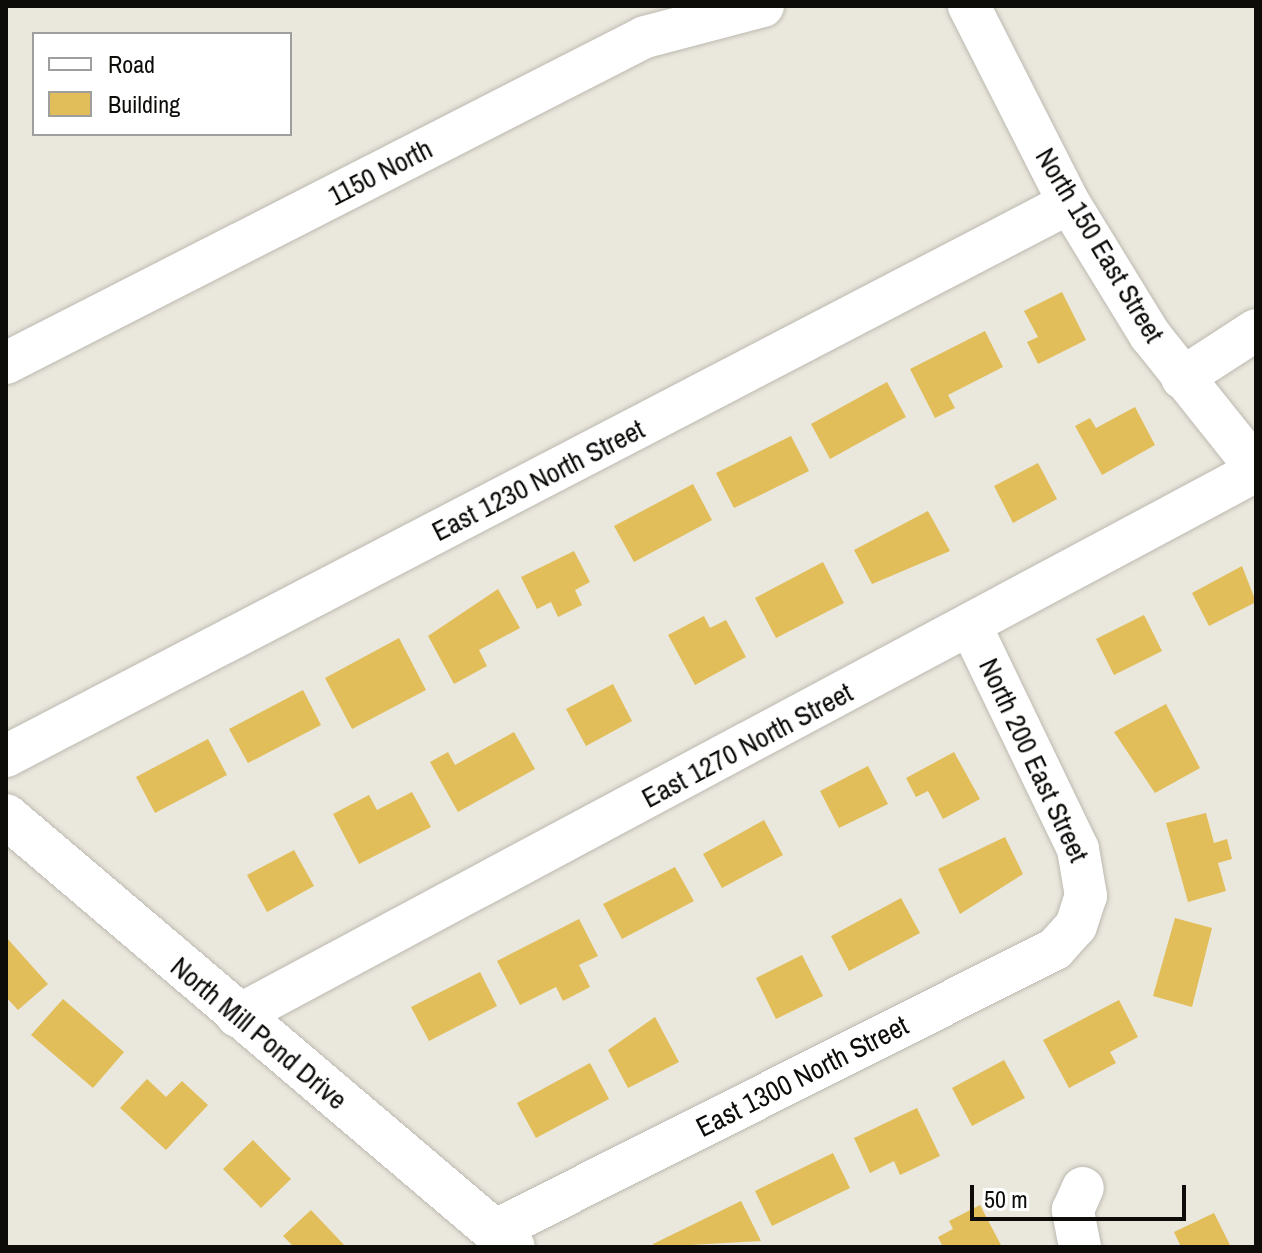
<!DOCTYPE html>
<style>
body{margin:0}
#map{position:relative;width:1262px;height:1253px;overflow:hidden;background:#eae7dd;font-family:"Archivo Narrow",sans-serif}
div>[style]{position:absolute}
.building>*{inset:0;background:#e1be59}
.roads{filter:drop-shadow(0 0 2px #bcb9b0) drop-shadow(0 0 2px #bcb9b0)}
.minor>*{height:42px;margin:-21px;padding:0 21px;transform-origin:21px;border-radius:21px;background:#fff}
.major>*{height:44px;margin:-22px;padding:0 22px;transform-origin:22px;border-radius:22px;background:#fff}
span{translate:-50% -50%;white-space:nowrap;text-align:center;line-height:1.15;-webkit-text-stroke:7px #fff;paint-order:stroke}
.street-label{font-size:28px;color:#0d0c09}
.frame{position:absolute;inset:0;border:8px solid #0d0c09;pointer-events:none}
.legend{position:absolute;left:32px;top:32px;width:260px;height:104px;box-sizing:border-box;background:#fff;border:2px solid #9e9e9d;margin:0;padding:10px 14px;list-style:none;font-size:24px;color:#0d0c09}
.legend li{display:flex;align-items:center;gap:16px;height:40px}
.legend b{width:40px;border:2px solid #9e9e9d}
.scale{position:absolute;left:970px;top:1185px;width:216px;height:36px;box-sizing:border-box;border:4px solid #0d0c09;border-top:0;padding-left:10px;font-size:24px;line-height:28px;white-space:nowrap;color:#0d0c09;-webkit-text-stroke:6px #fff;paint-order:stroke}
</style>
<div id="map">
<div class="building">
<i style="clip-path:polygon(1062px 292px,1086px 340px,1038px 364px,1027px 342px,1038px 337px,1024px 311px)"></i>
<i style="clip-path:polygon(985px 331px,1003px 367px,948px 395px,955px 408px,935px 418px,910px 369px)"></i>
<i style="clip-path:polygon(887px 382px,906px 417px,830px 459px,811px 424px)"></i>
<i style="clip-path:polygon(1135px 407px,1155px 445px,1102px 475px,1075px 426px,1090px 418px,1096px 428px)"></i>
<i style="clip-path:polygon(791px 436px,809px 471px,734px 508px,716px 473px)"></i>
<i style="clip-path:polygon(1038px 463px,1057px 499px,1013px 523px,994px 486px)"></i>
<i style="clip-path:polygon(693px 484px,712px 520px,634px 562px,614px 526px)"></i>
<i style="clip-path:polygon(928px 511px,950px 551px,872px 584px,854px 550px)"></i>
<i style="clip-path:polygon(574px 551px,590px 582px,575px 590px,582px 605px,558px 617px,551px 602px,537px 609px,521px 577px)"></i>
<i style="clip-path:polygon(823px 562px,844px 603px,776px 638px,755px 598px)"></i>
<i style="clip-path:polygon(1242px 566px,1256px 602px,1209px 626px,1192px 593px)"></i>
<i style="clip-path:polygon(498px 589px,520px 628px,479px 650px,487px 666px,454px 684px,428px 636px)"></i>
<i style="clip-path:polygon(1144px 615px,1162px 651px,1114px 675px,1096px 639px)"></i>
<i style="clip-path:polygon(704px 616px,710px 628px,726px 620px,746px 657px,695px 685px,668px 635px)"></i>
<i style="clip-path:polygon(399px 638px,426px 690px,352px 729px,325px 678px)"></i>
<i style="clip-path:polygon(613px 684px,632px 721px,586px 746px,566px 709px)"></i>
<i style="clip-path:polygon(303px 690px,321px 725px,248px 763px,229px 729px)"></i>
<i style="clip-path:polygon(1166px 704px,1200px 768px,1155px 793px,1114px 732px)"></i>
<i style="clip-path:polygon(514px 732px,535px 769px,458px 812px,430px 762px,448px 752px,455px 765px)"></i>
<i style="clip-path:polygon(208px 739px,227px 775px,155px 813px,136px 777px)"></i>
<i style="clip-path:polygon(954px 752px,980px 799px,943px 819px,928px 791px,916px 797px,906px 778px)"></i>
<i style="clip-path:polygon(868px 766px,888px 804px,839px 828px,820px 791px)"></i>
<i style="clip-path:polygon(412px 792px,431px 827px,359px 864px,333px 814px,369px 795px,377px 810px)"></i>
<i style="clip-path:polygon(1206px 813px,1214px 843px,1227px 839px,1232px 859px,1218px 863px,1226px 891px,1188px 902px,1166px 823px)"></i>
<i style="clip-path:polygon(764px 820px,783px 855px,722px 888px,703px 854px)"></i>
<i style="clip-path:polygon(1005px 837px,1023px 874px,960px 914px,938px 869px)"></i>
<i style="clip-path:polygon(294px 850px,314px 886px,267px 912px,247px 875px)"></i>
<i style="clip-path:polygon(675px 867px,694px 901px,622px 939px,603px 904px)"></i>
<i style="clip-path:polygon(901px 898px,920px 933px,849px 971px,831px 936px)"></i>
<i style="clip-path:polygon(1175px 918px,1212px 928px,1192px 1007px,1153px 996px)"></i>
<i style="clip-path:polygon(579px 919px,598px 956px,579px 965px,590px 987px,563px 1001px,556px 987px,520px 1005px,497px 961px)"></i>
<i style="clip-path:polygon(6px 937px,48px 984px,18px 1010px,6px 997px)"></i>
<i style="clip-path:polygon(802px 955px,823px 996px,776px 1019px,756px 978px)"></i>
<i style="clip-path:polygon(480px 972px,497px 1006px,429px 1041px,411px 1007px)"></i>
<i style="clip-path:polygon(63px 999px,124px 1052px,93px 1088px,31px 1035px)"></i>
<i style="clip-path:polygon(1119px 1000px,1138px 1037px,1110px 1052px,1116px 1063px,1069px 1088px,1043px 1040px)"></i>
<i style="clip-path:polygon(655px 1017px,679px 1062px,628px 1088px,608px 1050px)"></i>
<i style="clip-path:polygon(1004px 1060px,1025px 1098px,972px 1126px,952px 1088px)"></i>
<i style="clip-path:polygon(590px 1063px,609px 1099px,536px 1138px,517px 1103px)"></i>
<i style="clip-path:polygon(147px 1079px,166px 1097px,182px 1081px,208px 1105px,166px 1150px,120px 1108px)"></i>
<i style="clip-path:polygon(917px 1108px,940px 1156px,900px 1175px,894px 1161px,870px 1173px,854px 1138px)"></i>
<i style="clip-path:polygon(253px 1140px,291px 1179px,261px 1208px,223px 1169px)"></i>
<i style="clip-path:polygon(833px 1153px,850px 1188px,772px 1226px,755px 1191px)"></i>
<i style="clip-path:polygon(741px 1201px,761px 1241px,654px 1247px,653px 1244px)"></i>
<i style="clip-path:polygon(980px 1205px,1002px 1247px,943px 1247px,938px 1237px,953px 1229px,949px 1221px)"></i>
<i style="clip-path:polygon(311px 1210px,346px 1247px,294px 1247px,283px 1236px)"></i>
<i style="clip-path:polygon(1214px 1213px,1231px 1247px,1181px 1247px,1174px 1232px)"></i>
</div>
<div class="roads">
<div class="minor">
<i style="left:969px;top:6px;width:221px;rotate:63.1deg"></i>
<i style="left:1069px;top:203px;width:155px;rotate:58.5deg"></i>
<i style="left:1150px;top:335px;width:170px;rotate:51.4deg"></i>
<i style="left:6px;top:363px;width:717px;rotate:-27.03deg"></i>
<i style="left:645px;top:37px;width:122px;rotate:-14.7deg"></i>
<i style="left:1182px;top:378px;width:88px;rotate:-33deg"></i>
<i style="left:6px;top:756px;width:1198px;rotate:-27.48deg"></i>
<i style="left:237px;top:1016px;width:1156px;rotate:-28.14deg"></i>
<i style="left:494px;top:1231px;width:628px;rotate:-26.69deg"></i>
<i style="left:1055px;top:949px;width:31px;rotate:-48deg"></i>
<i style="left:1076px;top:926px;width:32px;rotate:-72deg"></i>
<i style="left:1086px;top:896px;width:48px;rotate:-99.7deg"></i>
<i style="left:1078px;top:849px;width:246px;rotate:-115.7deg"></i>
<i style="left:1080px;top:1247px;width:38px;rotate:-101deg"></i>
<i style="left:1073px;top:1210px;width:24px;rotate:-66deg"></i>
</div>
<div class="major">
<i style="left:6px;top:816px;width:665px;rotate:40.37deg"></i>
</div>
</div>
<div class="street-label">
<span style="left:380px;top:172px;rotate:-27deg">1150 North</span>
<span style="left:1100px;top:245px;rotate:59deg">North 150 East Street</span>
<span style="left:538px;top:480px;rotate:-27deg">East 1230 North Street</span>
<span style="left:747px;top:745px;rotate:-28deg">East 1270 North Street</span>
<span style="left:1034px;top:760px;rotate:65deg">North 200 East Street</span>
<span style="left:259px;top:1033px;rotate:40deg">North Mill Pond Drive</span>
<span style="left:802px;top:1076px;rotate:-27deg">East 1300 North Street</span>
</div>
<div class="frame"></div>
<ul class="legend">
<li><b style="height:10px;background:#fff"></b>Road</li>
<li><b style="height:22px;background:#e1be59"></b>Building</li>
</ul>
<div class="scale">50 m</div>
</div>
